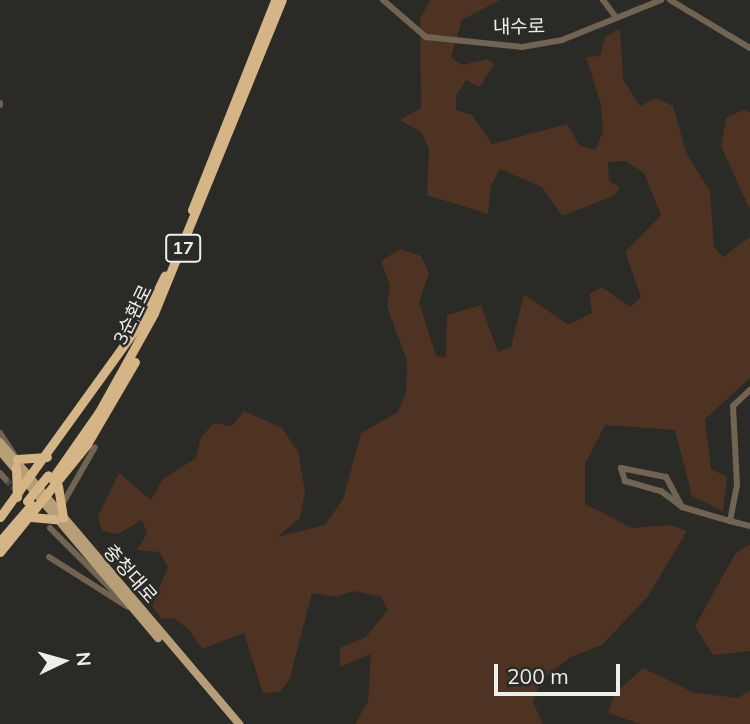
<!DOCTYPE html>
<meta charset="utf-8">
<style>
body{margin:0}
#map{position:relative;width:750px;height:724px;overflow:hidden;background:#2a2a26;font-family:Mulish,"Noto Sans KR",sans-serif}
div>[style]{position:absolute}
.green>*{inset:0;background:#4e3222}
.minor-tunnel>*{height:6px;margin-top:-3px;transform-origin:0;background:repeating-linear-gradient(90deg,#474744 0 6px,transparent 0 9px)}
.minor>*{height:6px;margin:-3px;padding:0 3px;transform-origin:3px;border-radius:3px;background:#716452}
.major>*{height:8px;margin:-4px;padding:0 4px;transform-origin:4px;border-radius:4px;background:#b89e77}
.highway>*{height:9px;margin:-4.5px;padding:0 4.5px;transform-origin:4.5px;border-radius:4.5px;background:#d5b485}
.highway-bridge>*{height:9px;margin:-4.5px;padding:0 4.5px;transform-origin:4.5px;border-radius:4.5px;background:#d5b485}
span{translate:-50% -50%;white-space:nowrap;text-align:center;line-height:1.15;-webkit-text-stroke:5px #2a2a26;paint-order:stroke}
.shield-label span{padding:2px 5px;background:#2a2a26;border:2px solid;border-radius:5px;-webkit-text-stroke-width:0}
.shield-label{font-size:18px;color:#eeeeeb;font-weight:700}
.street-label{font-size:19px;color:#eeeeeb}
.north{position:absolute;left:28px;top:626px;width:70px;height:70px;-webkit-text-stroke:5px #2a2a26;paint-order:stroke;rotate:85deg;font-size:19px;font-weight:700;line-height:28px;text-align:center;color:#eeeeeb}
.north::after{content:'';display:block;margin:auto;width:24px;height:32px;background:#eeeeeb;clip-path:polygon(50% 0,100% 100%,50% 72%,0 100%)}
.scale{position:absolute;left:494px;top:664px;width:126px;height:32px;box-sizing:border-box;border:4px solid #eeeeeb;border-top:0;padding-left:9px;font-size:21px;line-height:24px;white-space:nowrap;color:#eeeeeb;-webkit-text-stroke:5px #2a2a26;paint-order:stroke}
</style>
<div id="map">
<div class="green">
<i style="clip-path:polygon(430px 0,500px 0,462px 20px,451px 57px,462px 65px,487px 59px,494px 64px,480px 87px,466px 80px,456px 96px,456px 110px,472px 115px,492px 144px,567px 124px,580px 146px,595px 150px,603px 132px,601px 105px,586px 57px,600px 56px,605px 37px,620px 29px,623px 79px,640px 106px,656px 98px,673px 106px,686px 152px,710px 192px,714px 247px,723px 257px,750px 237px,750px 378px,705px 419px,711px 469px,727px 477px,723px 511px,692px 496px,675px 430px,605px 425px,585px 464px,585px 504px,632px 528px,671px 525px,687px 531px,648px 596px,602px 645px,571px 657px,542px 679px,533px 702px,543px 724px,355px 724px,368px 701px,371px 654px,340px 667px,340px 648px,366px 637px,388px 610px,381px 597px,354px 591px,335px 597px,312px 593px,290px 678px,280px 692px,263px 693px,244px 633px,202px 649px,189px 630px,174px 618px,162px 619px,152px 606px,168px 567px,159px 552px,137px 550px,147px 533px,142px 520px,118px 534px,102px 531px,98px 516px,119px 473px,151px 500px,163px 479px,196px 458px,201px 437px,214px 423px,232px 426px,244px 411px,282px 428px,298px 452px,305px 492px,300px 518px,277px 537px,325px 525px,343px 499px,361px 433px,398px 412px,406px 392px,407px 361px,387px 307px,390px 286px,381px 261px,400px 249px,421px 256px,429px 273px,419px 302px,436px 356px,446px 357px,447px 315px,481px 305px,498px 352px,511px 347px,524px 294px,568px 325px,592px 313px,589px 294px,602px 287px,630px 307px,641px 297px,625px 252px,661px 215px,644px 173px,626px 161px,608px 162px,609px 181px,620px 188px,613px 196px,562px 216px,542px 187px,500px 169px,491px 185px,488px 214px,427px 195px,429px 149px,421px 132px,400px 120px,421px 108px,420px 19px)"></i>
<i style="clip-path:polygon(743px 110px,750px 112px,750px 210px,721px 146px,726px 118px)"></i>
<i style="clip-path:polygon(750px 544px,750px 651px,713px 655px,695px 626px,735px 554px)"></i>
<i style="clip-path:polygon(643px 668px,695px 693px,738px 698px,750px 690px,750px 724px,640px 724px,608px 713px,615px 693px)"></i>
</div>
<div class="minor-tunnel">
<i style="left:6px;top:480px;width:33px;rotate:47deg"></i>
</div>
<div class="minor">
<i style="left:383px;top:0;width:57px;rotate:40.7deg"></i>
<i style="left:426px;top:37px;width:97px;rotate:5.9deg"></i>
<i style="left:522px;top:47px;width:41px;rotate:-9.9deg"></i>
<i style="left:562px;top:40px;width:107px;rotate:-22deg"></i>
<i style="left:603px;top:0;width:20px;rotate:53deg"></i>
<i style="left:670px;top:0;width:93px;rotate:31deg"></i>
<i style="left:0;top:103px;width:2px;rotate:90deg"></i>
<i style="left:750px;top:390px;width:23px;rotate:137deg"></i>
<i style="left:733px;top:406px;width:79px;rotate:87.1deg"></i>
<i style="left:737px;top:485px;width:37px;rotate:101deg"></i>
<i style="left:730px;top:521px;width:21px;rotate:14deg"></i>
<i style="left:0;top:433px;width:31px;rotate:57deg"></i>
<i style="left:0;top:473px;width:9px;rotate:49deg"></i>
<i style="left:63px;top:503px;width:64px;rotate:-60.3deg"></i>
<i style="left:682px;top:507px;width:34px;rotate:-118deg"></i>
<i style="left:666px;top:477px;width:46px;rotate:-168.7deg"></i>
<i style="left:621px;top:468px;width:14px;rotate:73deg"></i>
<i style="left:625px;top:481px;width:37px;rotate:16deg"></i>
<i style="left:661px;top:491px;width:26px;rotate:37deg"></i>
<i style="left:682px;top:507px;width:50px;rotate:16.3deg"></i>
<i style="left:50px;top:528px;width:102px;rotate:45deg"></i>
<i style="left:49px;top:557px;width:93px;rotate:32.3deg"></i>
</div>
<div class="major">
<i style="left:0;top:442px;width:370px;rotate:49.7deg"></i>
<i style="left:0;top:451px;width:245px;rotate:49.8deg"></i>
</div>
<div class="highway">
<i style="left:192px;top:210px;width:226px;rotate:-68.4deg"></i>
<i style="left:141px;top:325px;width:55px;rotate:-64.4deg"></i>
<i style="left:17px;top:459px;width:30px;rotate:-4deg"></i>
<i style="left:16px;top:467px;width:30px;rotate:88deg"></i>
<i style="left:52px;top:479px;width:82px;rotate:-55deg"></i>
<i style="left:99px;top:412px;width:113px;rotate:-60.9deg"></i>
<i style="left:154px;top:313px;width:338px;rotate:-67.8deg"></i>
<i style="left:58px;top:486px;width:32px;rotate:81deg"></i>
<i style="left:0;top:517px;width:243px;rotate:-54.2deg"></i>
<i style="left:31px;top:517px;width:25px;rotate:5deg"></i>
<i style="left:0;top:541px;width:48px;rotate:-49.3deg"></i>
<i style="left:0;top:552px;width:139px;rotate:-51.1deg"></i>
<i style="left:87px;top:444px;width:95px;rotate:-59.7deg"></i>
</div>
<div class="highway-bridge">
<i style="left:27px;top:501px;width:33px;rotate:-51deg"></i>
</div>
<div class="shield-label">
<span style="left:183px;top:248px">17</span>
</div>
<div class="street-label">
<span style="left:519px;top:27px;rotate:-1deg">내수로</span>
<span style="left:133px;top:315px;rotate:-64deg">3순환로</span>
<span style="left:130px;top:574px;rotate:49deg">충청대로</span>
</div>
<div class="north">N</div>
<div class="scale">200 m</div>
</div>
